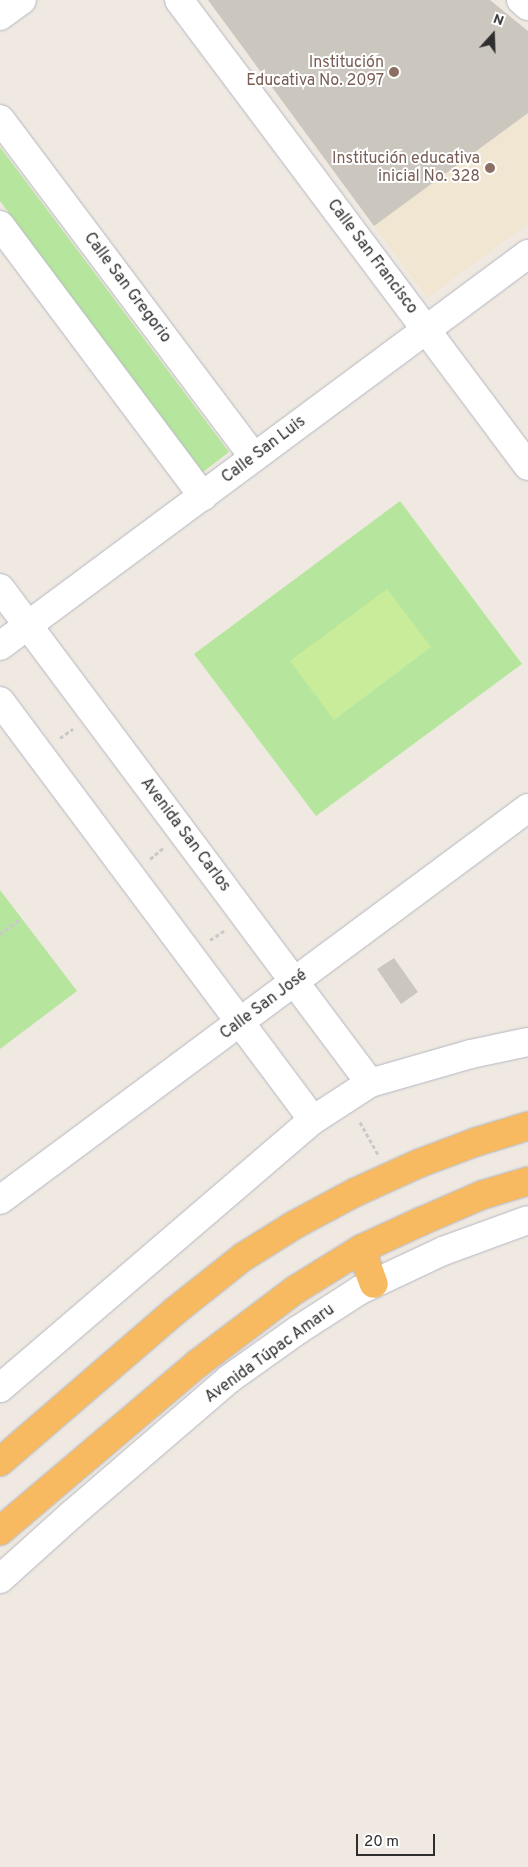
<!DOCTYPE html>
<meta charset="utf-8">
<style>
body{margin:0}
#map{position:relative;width:528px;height:1867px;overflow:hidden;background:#efe9e1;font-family:Overpass,sans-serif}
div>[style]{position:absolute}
.education>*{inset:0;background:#f0e6d1}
.green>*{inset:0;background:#b6e59e}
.pitch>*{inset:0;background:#c9ec9a}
.building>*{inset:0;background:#cbc7bf}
.path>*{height:3px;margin-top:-1.5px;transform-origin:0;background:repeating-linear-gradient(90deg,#c9c9c9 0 4px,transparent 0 6.5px)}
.roads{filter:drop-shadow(0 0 1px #b4b7c1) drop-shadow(0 0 1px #b4b7c1)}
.minor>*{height:28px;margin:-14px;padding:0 14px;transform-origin:14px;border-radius:14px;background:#fff}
.tertiary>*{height:28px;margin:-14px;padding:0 14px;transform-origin:14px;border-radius:14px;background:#fff}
.trunk>*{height:28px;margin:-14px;padding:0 14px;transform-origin:14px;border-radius:14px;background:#f8ba60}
.dots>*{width:14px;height:14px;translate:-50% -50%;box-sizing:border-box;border:2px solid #fff;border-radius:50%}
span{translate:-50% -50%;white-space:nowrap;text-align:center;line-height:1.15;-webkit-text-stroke:4px #fff;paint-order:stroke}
.education-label{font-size:16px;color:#785e54}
.right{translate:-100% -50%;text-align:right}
.street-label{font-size:16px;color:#2e2e2e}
.north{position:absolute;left:468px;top:10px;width:50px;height:50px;-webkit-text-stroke:4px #fff;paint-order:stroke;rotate:20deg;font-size:14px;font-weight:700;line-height:20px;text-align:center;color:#2e2e2e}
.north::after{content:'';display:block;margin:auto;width:18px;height:22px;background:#2e2e2e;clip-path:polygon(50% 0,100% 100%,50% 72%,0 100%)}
.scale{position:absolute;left:356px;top:1834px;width:79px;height:22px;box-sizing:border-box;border:2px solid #2e2e2e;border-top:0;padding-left:6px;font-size:15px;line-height:18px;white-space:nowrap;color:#2e2e2e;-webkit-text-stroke:4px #fff;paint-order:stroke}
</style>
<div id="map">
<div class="education">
<i style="clip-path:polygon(528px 113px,528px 224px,427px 298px,374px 226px)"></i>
</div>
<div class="green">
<i style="clip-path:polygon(0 147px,229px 452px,203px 472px,0 201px)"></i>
<i style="clip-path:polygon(400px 501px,522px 664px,316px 816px,194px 654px)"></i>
<i style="clip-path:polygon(0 890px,77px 991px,0 1049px)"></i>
</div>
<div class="pitch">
<i style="clip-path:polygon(387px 589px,431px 647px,334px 720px,290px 661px)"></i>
</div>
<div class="building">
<i style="clip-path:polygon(208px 0,490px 0,528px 31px,528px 113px,374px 226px)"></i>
<i style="clip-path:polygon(394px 958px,418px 992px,401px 1004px,377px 969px)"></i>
</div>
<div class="path">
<i style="left:60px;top:738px;width:16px;rotate:-35deg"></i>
<i style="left:150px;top:859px;width:17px;rotate:-40deg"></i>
<i style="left:0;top:934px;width:26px;rotate:-37deg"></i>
<i style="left:210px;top:940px;width:17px;rotate:-33deg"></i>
<i style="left:360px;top:1122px;width:37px;rotate:61deg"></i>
</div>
<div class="roads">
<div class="minor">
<i style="left:179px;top:0;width:582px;rotate:53.17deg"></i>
<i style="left:521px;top:0;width:9px;rotate:41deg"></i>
<i style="left:0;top:16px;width:27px;rotate:-36deg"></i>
<i style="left:0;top:119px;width:423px;rotate:53.1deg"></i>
<i style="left:0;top:225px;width:339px;rotate:53.2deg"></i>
<i style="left:0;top:646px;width:658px;rotate:-36.59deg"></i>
<i style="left:0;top:1200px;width:658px;rotate:-36.59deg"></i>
</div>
<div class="tertiary">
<i style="left:0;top:588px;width:618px;rotate:53.22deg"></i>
<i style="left:0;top:701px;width:523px;rotate:53.24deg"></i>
<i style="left:0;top:1388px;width:412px;rotate:-40.6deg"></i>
<i style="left:313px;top:1120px;width:68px;rotate:-33deg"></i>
<i style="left:370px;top:1083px;width:105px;rotate:-16deg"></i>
<i style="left:471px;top:1054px;width:58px;rotate:-11.9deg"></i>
<i style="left:0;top:1579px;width:96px;rotate:-42deg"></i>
<i style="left:71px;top:1515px;width:208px;rotate:-40.7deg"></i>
<i style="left:229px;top:1379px;width:85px;rotate:-35.4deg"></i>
<i style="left:298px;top:1330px;width:74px;rotate:-32.8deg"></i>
<i style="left:360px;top:1290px;width:92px;rotate:-25.2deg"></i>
<i style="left:443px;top:1251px;width:90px;rotate:-20deg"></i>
</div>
<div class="trunk">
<i style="left:361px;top:1249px;width:37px;rotate:70deg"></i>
<i style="left:0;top:1462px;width:231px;rotate:-40.8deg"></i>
<i style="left:175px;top:1311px;width:87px;rotate:-38.5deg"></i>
<i style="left:243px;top:1257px;width:62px;rotate:-31.9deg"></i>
<i style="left:296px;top:1224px;width:68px;rotate:-28.1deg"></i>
<i style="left:356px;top:1192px;width:70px;rotate:-24.4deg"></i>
<i style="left:420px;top:1163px;width:60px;rotate:-20.6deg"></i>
<i style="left:476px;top:1142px;width:54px;rotate:-17.1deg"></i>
<i style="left:0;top:1531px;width:258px;rotate:-40.3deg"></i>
<i style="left:197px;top:1364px;width:123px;rotate:-37.1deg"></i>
<i style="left:295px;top:1290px;width:78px;rotate:-31.8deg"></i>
<i style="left:361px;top:1249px;width:67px;rotate:-24.7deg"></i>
<i style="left:422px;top:1221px;width:65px;rotate:-23.4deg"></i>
<i style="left:482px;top:1195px;width:48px;rotate:-16.9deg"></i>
</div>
</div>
<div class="dots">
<i style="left:394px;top:72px;background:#8d6e63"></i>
<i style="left:490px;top:168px;background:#8d6e63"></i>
</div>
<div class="education-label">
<span class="right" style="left:384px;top:72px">Institución<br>Educativa No. 2097</span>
<span class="right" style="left:480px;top:168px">Institución educativa<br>inicial No. 328</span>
</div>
<div class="street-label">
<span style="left:372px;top:257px;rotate:53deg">Calle San Francisco</span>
<span style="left:127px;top:288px;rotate:53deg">Calle San Gregorio</span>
<span style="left:264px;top:450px;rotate:-37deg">Calle San Luis</span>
<span style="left:185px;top:835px;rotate:53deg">Avenida San Carlos</span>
<span style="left:264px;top:1005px;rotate:-37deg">Calle San José</span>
<span style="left:270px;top:1354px;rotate:-36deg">Avenida Túpac Amaru</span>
</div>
<div class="north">N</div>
<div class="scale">20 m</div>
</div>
